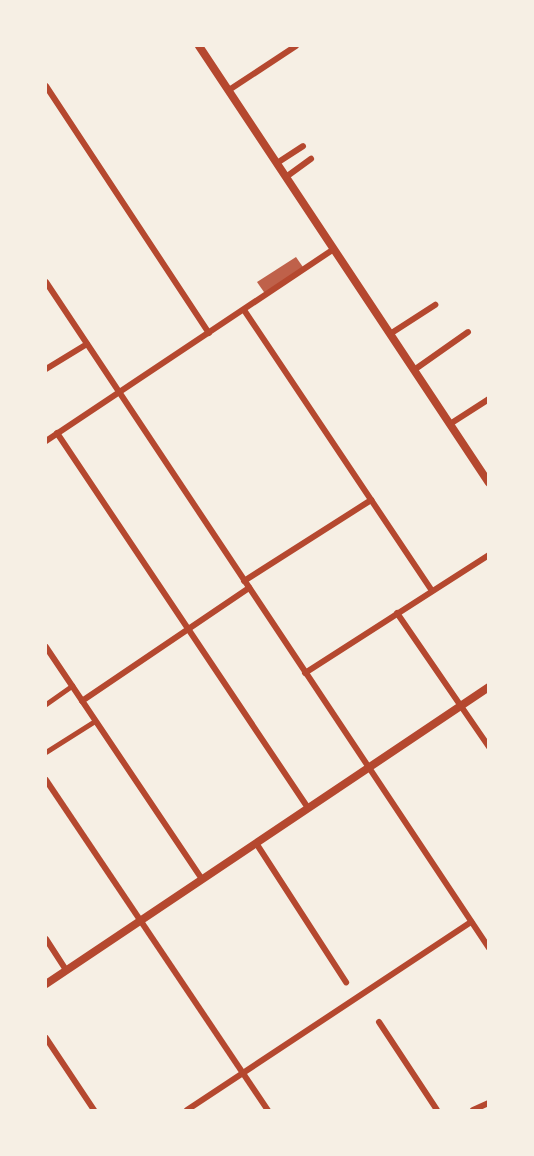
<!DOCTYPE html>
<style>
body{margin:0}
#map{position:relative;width:534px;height:1156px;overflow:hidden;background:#f6efe4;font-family:"Varela Round",sans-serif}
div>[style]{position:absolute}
.building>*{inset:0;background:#bf614a}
.pedestrian>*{height:4.5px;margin:-2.25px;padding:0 2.25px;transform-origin:2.25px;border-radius:2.25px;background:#b5482f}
.minor>*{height:6px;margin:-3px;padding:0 3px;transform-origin:3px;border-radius:3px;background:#b5482f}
.tertiary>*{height:8px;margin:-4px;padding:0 4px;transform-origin:4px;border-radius:4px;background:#b5482f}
span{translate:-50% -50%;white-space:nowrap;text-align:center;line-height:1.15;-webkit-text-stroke:7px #f6efe4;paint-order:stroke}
.frame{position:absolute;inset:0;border:47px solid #f6efe4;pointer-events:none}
</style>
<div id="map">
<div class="building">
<i style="clip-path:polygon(296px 257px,305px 270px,266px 295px,257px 282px)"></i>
</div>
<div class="pedestrian">
<i style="left:46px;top:704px;width:32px;rotate:-35deg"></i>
<i style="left:46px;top:752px;width:58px;rotate:-32.3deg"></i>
</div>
<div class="minor">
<i style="left:46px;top:86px;width:296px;rotate:56.6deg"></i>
<i style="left:229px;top:90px;width:80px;rotate:-33.3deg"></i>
<i style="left:277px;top:163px;width:31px;rotate:-33deg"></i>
<i style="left:286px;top:177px;width:31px;rotate:-36deg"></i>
<i style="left:46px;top:282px;width:800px;rotate:56.37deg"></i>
<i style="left:244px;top:310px;width:338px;rotate:56.2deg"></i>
<i style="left:390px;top:334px;width:54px;rotate:-32.8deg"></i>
<i style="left:46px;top:369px;width:48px;rotate:-31.4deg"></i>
<i style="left:414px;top:370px;width:66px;rotate:-35.1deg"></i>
<i style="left:450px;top:424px;width:46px;rotate:-32.7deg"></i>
<i style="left:57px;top:433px;width:451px;rotate:56.2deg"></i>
<i style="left:46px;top:441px;width:346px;rotate:-33.7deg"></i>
<i style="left:244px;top:581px;width:151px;rotate:-32.5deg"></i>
<i style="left:397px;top:613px;width:163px;rotate:55.5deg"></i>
<i style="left:46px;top:647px;width:280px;rotate:56.1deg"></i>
<i style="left:305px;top:673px;width:219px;rotate:-32.7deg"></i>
<i style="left:82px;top:701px;width:202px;rotate:-34.1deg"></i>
<i style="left:46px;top:780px;width:398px;rotate:56.1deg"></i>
<i style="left:256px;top:843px;width:166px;rotate:57.1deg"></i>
<i style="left:46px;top:939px;width:37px;rotate:57deg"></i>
<i style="left:379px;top:1022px;width:105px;rotate:56.6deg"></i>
<i style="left:46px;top:1038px;width:87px;rotate:56.3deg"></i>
<i style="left:187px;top:1110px;width:341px;rotate:-33.5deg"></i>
<i style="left:473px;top:1110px;width:17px;rotate:-24deg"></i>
</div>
<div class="tertiary">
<i style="left:199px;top:46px;width:524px;rotate:56.43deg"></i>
<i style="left:46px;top:984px;width:533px;rotate:-33.84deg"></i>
</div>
<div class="frame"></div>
</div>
